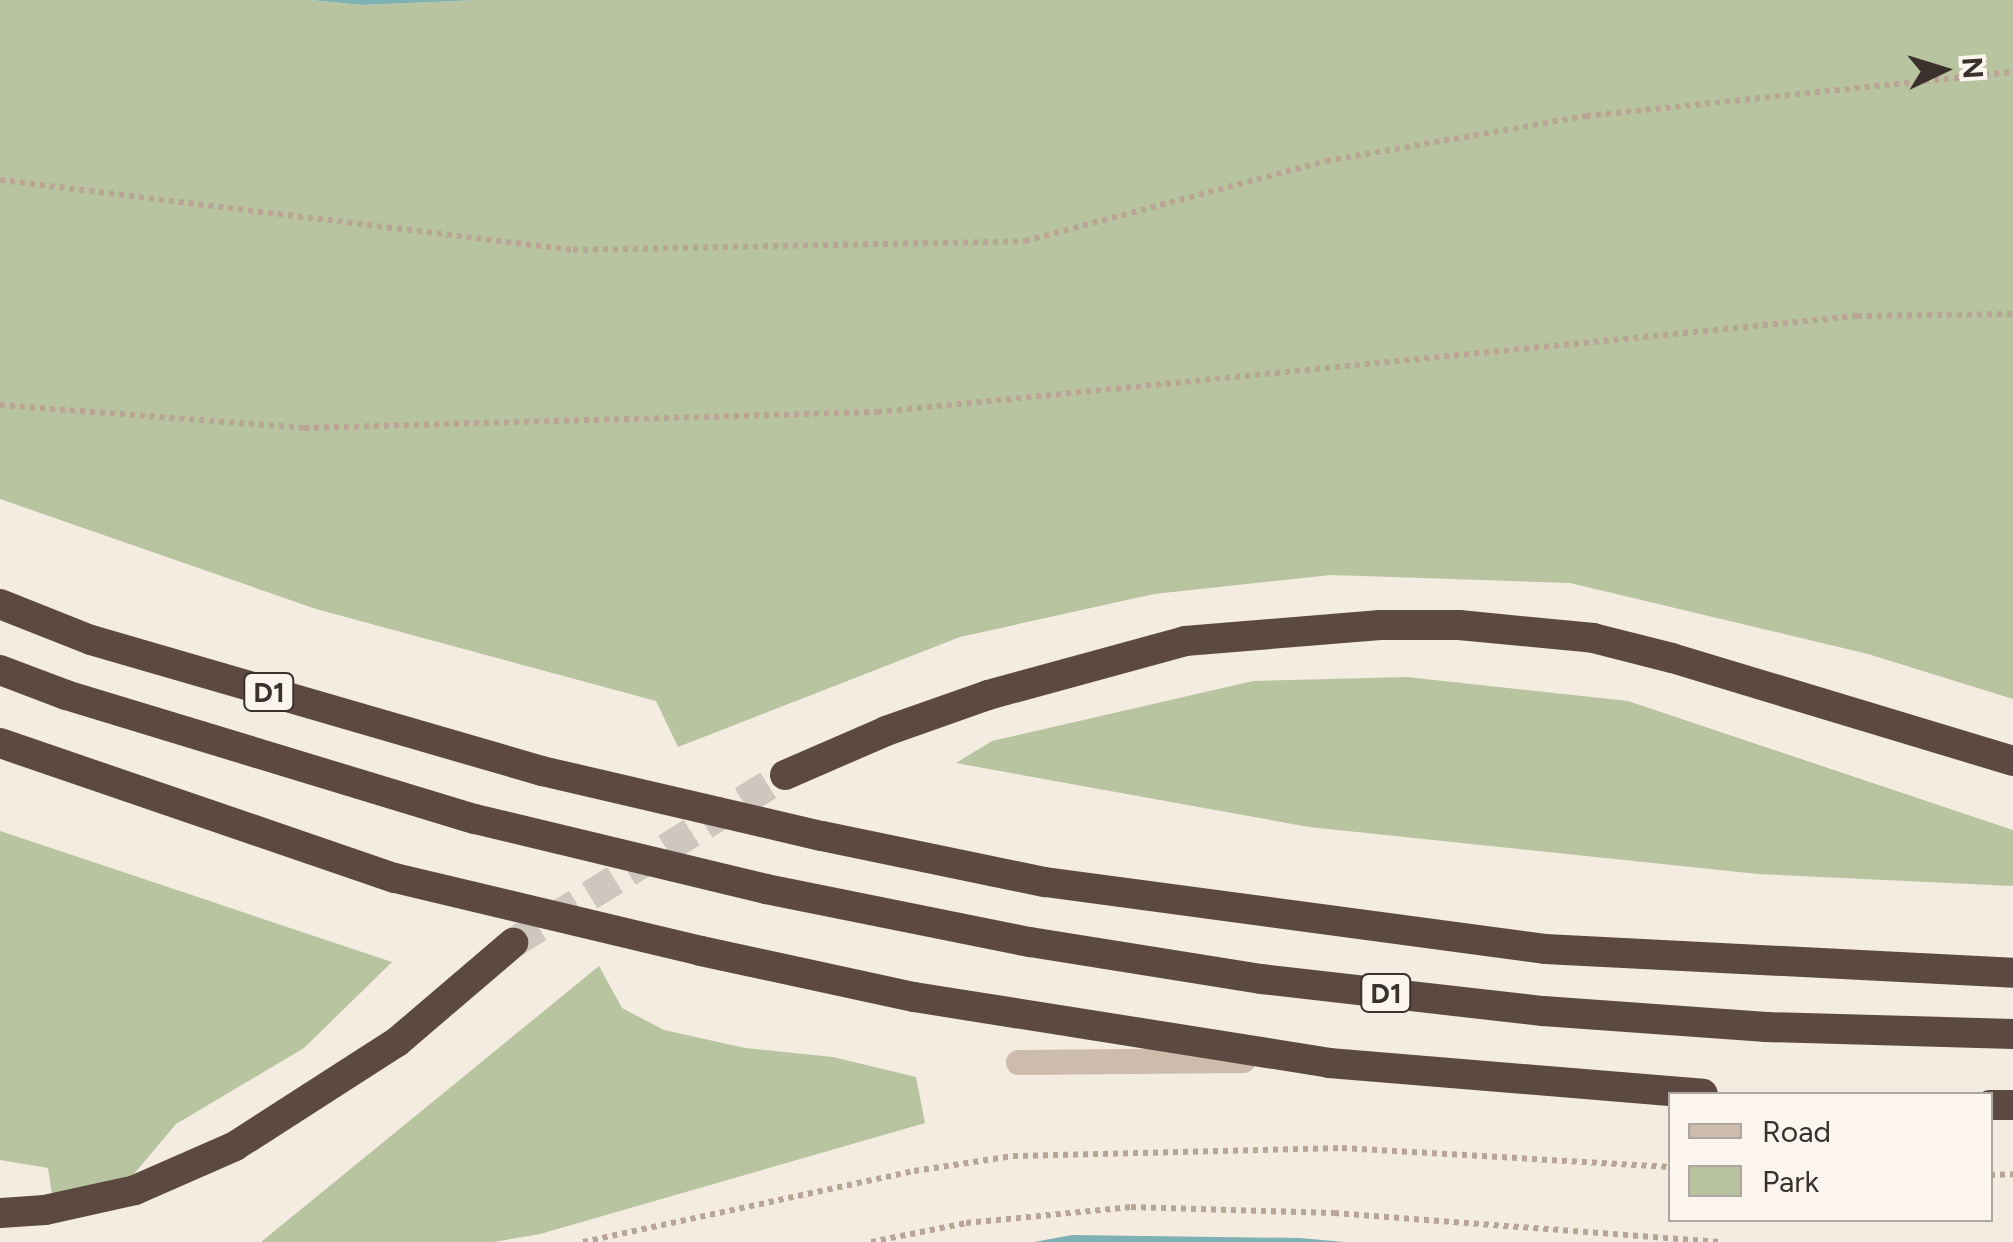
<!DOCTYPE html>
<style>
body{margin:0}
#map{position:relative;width:2013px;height:1242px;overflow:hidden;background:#f4ebe1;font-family:Figtree,sans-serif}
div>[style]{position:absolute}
.green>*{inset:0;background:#b8c4a0}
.water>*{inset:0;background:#7fb0b2}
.highway-tunnel>*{height:30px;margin-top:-15px;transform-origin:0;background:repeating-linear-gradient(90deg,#cfc6bd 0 30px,transparent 0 45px)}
.path>*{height:6px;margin-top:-3px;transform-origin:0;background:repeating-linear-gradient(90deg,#b9a596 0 5px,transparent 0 10px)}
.minor>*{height:25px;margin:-12.5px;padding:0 12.5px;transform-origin:12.5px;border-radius:12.5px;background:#cdbbac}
.highway>*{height:30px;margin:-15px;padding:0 15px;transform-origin:15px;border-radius:15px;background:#5c4a42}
.highway-bridge>*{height:30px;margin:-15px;padding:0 15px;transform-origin:15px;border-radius:15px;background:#5c4a42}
span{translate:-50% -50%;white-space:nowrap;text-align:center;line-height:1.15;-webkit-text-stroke:9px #fbf5ee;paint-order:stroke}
.shield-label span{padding:2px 8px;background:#fbf5ee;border:2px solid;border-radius:8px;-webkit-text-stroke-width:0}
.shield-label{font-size:28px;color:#3b302b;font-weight:700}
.legend{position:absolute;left:1668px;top:1092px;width:325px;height:130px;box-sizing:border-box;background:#fbf5ee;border:2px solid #aea6a0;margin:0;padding:12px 18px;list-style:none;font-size:30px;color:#3b302b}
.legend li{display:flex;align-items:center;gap:20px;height:50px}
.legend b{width:50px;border:2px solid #aea6a0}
.north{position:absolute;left:1893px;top:20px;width:100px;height:100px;-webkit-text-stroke:8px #fbf5ee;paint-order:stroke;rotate:86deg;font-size:28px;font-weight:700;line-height:40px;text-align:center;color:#3b302b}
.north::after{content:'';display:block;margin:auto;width:35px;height:45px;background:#3b302b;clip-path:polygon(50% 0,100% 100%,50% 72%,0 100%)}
</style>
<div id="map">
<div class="green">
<i style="clip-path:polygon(0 0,311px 0,362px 5px,479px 0,2013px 0,2013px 699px,1868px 654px,1570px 583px,1331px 575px,1154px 594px,960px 637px,678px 747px,656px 701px,316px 609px,0 499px)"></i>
<i style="clip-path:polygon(1407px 677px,1628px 701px,2013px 830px,2013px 886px,1758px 874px,1309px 827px,956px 763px,992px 741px,1253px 681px)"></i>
<i style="clip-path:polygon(0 831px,392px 962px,304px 1048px,176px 1124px,133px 1175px,52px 1194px,48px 1168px,0 1160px)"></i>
<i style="clip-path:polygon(599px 966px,622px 1008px,664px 1030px,745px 1048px,833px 1057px,916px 1077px,925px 1123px,540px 1234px,494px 1242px,261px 1242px)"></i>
</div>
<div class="water">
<i style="clip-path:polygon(311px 0,479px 0,362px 5px)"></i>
<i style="clip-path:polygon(1072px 1235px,1300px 1238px,1345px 1242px,1034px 1242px)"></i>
</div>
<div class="highway-tunnel">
<i style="left:513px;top:943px;width:320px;rotate:-31.7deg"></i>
</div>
<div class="path">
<i style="left:0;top:180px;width:577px;rotate:6.96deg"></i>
<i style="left:573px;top:250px;width:452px;rotate:-1.1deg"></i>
<i style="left:1025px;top:241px;width:311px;rotate:-14.9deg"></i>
<i style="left:1326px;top:161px;width:264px;rotate:-9.8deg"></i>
<i style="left:1586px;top:116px;width:429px;rotate:-5.9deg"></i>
<i style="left:0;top:405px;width:305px;rotate:4.3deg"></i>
<i style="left:304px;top:428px;width:573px;rotate:-1.6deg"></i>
<i style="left:877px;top:412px;width:985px;rotate:-5.59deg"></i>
<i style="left:1857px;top:316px;width:156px;rotate:-0.7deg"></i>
<i style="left:1990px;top:1175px;width:23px;rotate:-2deg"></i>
<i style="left:583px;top:1242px;width:339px;rotate:-12.1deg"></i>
<i style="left:914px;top:1171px;width:100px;rotate:-8.6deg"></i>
<i style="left:1013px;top:1156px;width:329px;rotate:-1.4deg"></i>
<i style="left:1342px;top:1148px;width:329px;rotate:3.3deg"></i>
<i style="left:871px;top:1242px;width:97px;rotate:-11.3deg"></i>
<i style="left:966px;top:1223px;width:166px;rotate:-5.5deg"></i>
<i style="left:1131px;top:1207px;width:203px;rotate:1.7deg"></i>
<i style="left:1334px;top:1213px;width:386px;rotate:4.3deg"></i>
</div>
<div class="minor">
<i style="left:1018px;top:1062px;width:225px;rotate:-0.5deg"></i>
</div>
<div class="highway">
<i style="left:0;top:604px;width:98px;rotate:21.6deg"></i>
<i style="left:91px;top:640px;width:470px;rotate:16.2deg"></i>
<i style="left:0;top:670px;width:71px;rotate:20.7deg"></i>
<i style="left:66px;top:695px;width:427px;rotate:16.9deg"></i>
<i style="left:0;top:743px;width:417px;rotate:18.9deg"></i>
<i style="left:785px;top:775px;width:110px;rotate:-23.5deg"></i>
<i style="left:886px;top:731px;width:108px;rotate:-19.4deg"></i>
<i style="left:988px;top:695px;width:204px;rotate:-15.3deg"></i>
<i style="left:1185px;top:641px;width:196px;rotate:-4.7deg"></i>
<i style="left:1380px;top:625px;width:79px"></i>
<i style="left:1459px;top:625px;width:135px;rotate:5.5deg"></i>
<i style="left:1593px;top:638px;width:81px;rotate:14.2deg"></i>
<i style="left:1672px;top:658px;width:356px;rotate:16.8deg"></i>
<i style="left:822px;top:836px;width:228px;rotate:11.7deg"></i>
<i style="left:1045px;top:882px;width:504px;rotate:7.63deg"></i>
<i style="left:1545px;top:949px;width:469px;rotate:2.9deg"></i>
<i style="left:766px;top:889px;width:269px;rotate:11.4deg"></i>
<i style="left:1030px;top:942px;width:234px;rotate:9.1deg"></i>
<i style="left:1261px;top:979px;width:284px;rotate:6.5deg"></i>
<i style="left:1543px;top:1011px;width:224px;rotate:4.1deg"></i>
<i style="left:1766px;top:1027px;width:247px;rotate:1.6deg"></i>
<i style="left:701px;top:951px;width:218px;rotate:12.2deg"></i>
<i style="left:914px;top:997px;width:420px;rotate:9deg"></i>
<i style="left:1329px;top:1063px;width:375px;rotate:4.7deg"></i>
<i style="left:1990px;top:1105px;width:23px"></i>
<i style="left:0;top:1213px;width:45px;rotate:-3.8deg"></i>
<i style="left:45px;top:1210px;width:92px;rotate:-12.5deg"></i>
<i style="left:135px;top:1190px;width:109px;rotate:-23.7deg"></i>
<i style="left:235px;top:1146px;width:193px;rotate:-32.7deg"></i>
<i style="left:397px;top:1042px;width:153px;rotate:-40.5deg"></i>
</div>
<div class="highway-bridge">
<i style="left:542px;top:771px;width:287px;rotate:13.1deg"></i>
<i style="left:475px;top:819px;width:299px;rotate:13.5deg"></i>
<i style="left:395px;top:878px;width:315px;rotate:13.4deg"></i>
</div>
<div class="shield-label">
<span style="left:269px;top:692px">D1</span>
<span style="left:1386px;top:993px">D1</span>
</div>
<ul class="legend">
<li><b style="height:12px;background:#cdbbac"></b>Road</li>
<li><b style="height:28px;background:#b8c4a0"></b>Park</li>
</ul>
<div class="north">N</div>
</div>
